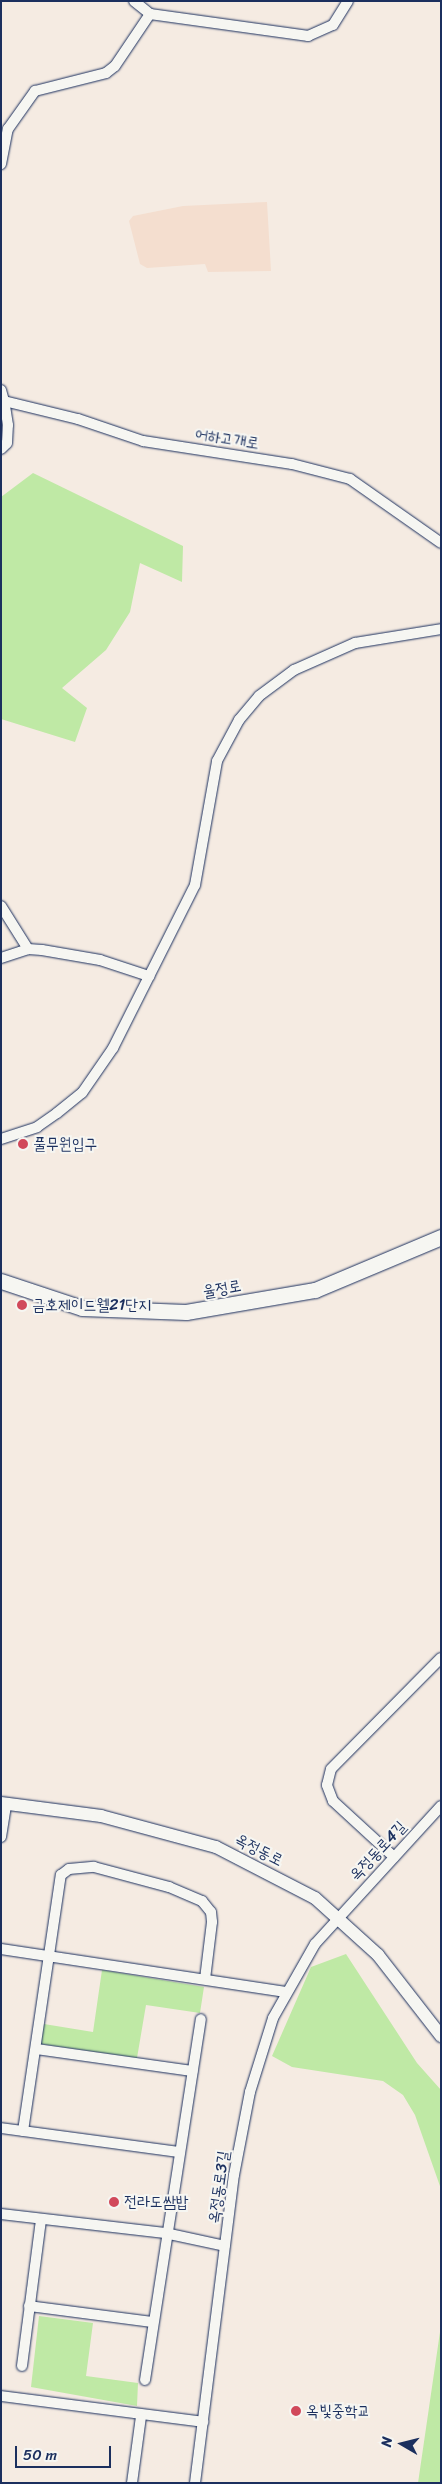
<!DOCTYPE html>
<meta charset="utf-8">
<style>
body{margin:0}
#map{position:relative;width:442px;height:2484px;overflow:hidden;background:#f5ebe2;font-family:Sriracha,"Poor Story",sans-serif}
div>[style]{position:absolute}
.built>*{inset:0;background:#f4decf}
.green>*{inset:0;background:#bfe9a5}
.roads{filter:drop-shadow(0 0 1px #1b2f5e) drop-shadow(0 0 1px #1b2f5e)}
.minor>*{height:10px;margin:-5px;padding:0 5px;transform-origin:5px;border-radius:5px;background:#f6f6f2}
.tertiary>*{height:12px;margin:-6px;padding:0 6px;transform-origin:6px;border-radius:6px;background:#f6f6f2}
.secondary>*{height:15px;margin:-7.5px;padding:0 7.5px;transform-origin:7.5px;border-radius:7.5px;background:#f6f6f2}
.dots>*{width:14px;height:14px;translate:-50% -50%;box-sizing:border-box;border:2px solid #f6f6f2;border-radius:50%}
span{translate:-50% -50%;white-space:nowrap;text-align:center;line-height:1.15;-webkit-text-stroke:4px #f6f6f2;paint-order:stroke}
.street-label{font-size:16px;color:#1b2f5e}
.poi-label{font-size:16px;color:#1b2f5e}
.left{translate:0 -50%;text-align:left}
.frame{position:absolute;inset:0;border:2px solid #1b2f5e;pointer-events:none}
.north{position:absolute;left:377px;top:2419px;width:50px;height:50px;-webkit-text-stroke:4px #f6f6f2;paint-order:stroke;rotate:278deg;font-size:14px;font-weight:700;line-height:20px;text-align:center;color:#1b2f5e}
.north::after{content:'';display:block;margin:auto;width:18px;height:22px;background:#1b2f5e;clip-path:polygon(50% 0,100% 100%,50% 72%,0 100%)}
.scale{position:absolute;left:15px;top:2446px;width:96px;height:22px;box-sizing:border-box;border:2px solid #1b2f5e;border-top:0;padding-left:6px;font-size:15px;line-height:18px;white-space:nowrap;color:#1b2f5e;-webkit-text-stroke:4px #f6f6f2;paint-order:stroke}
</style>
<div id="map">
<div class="built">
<i style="clip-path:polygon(267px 202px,271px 271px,208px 272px,205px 264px,147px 268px,140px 264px,129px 221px,133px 216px,183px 206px)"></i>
</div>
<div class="green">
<i style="clip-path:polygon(33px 473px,183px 546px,182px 582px,140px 563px,130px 612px,106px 650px,62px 688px,87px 708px,75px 742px,1px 719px,1px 497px)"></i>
<i style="clip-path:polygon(346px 1954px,417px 2063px,441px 2090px,441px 2189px,415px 2115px,403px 2095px,383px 2081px,292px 2067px,272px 2056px,311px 1967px)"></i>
<i style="clip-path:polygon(102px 1970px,204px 1987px,200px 2013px,146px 2005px,137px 2058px,41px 2044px,44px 2024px,93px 2032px)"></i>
<i style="clip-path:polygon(39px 2316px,93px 2323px,86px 2376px,138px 2383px,137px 2406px,31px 2387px)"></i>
<i style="clip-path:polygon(441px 2321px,441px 2483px,418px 2483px,440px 2332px)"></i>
</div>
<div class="roads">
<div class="minor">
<i style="left:134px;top:1px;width:21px;rotate:39deg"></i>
<i style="left:150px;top:14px;width:160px;rotate:7.9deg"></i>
<i style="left:308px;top:36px;width:27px;rotate:-24deg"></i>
<i style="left:333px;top:25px;width:28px;rotate:-58deg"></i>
<i style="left:1px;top:164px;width:36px;rotate:-79deg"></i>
<i style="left:8px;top:129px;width:47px;rotate:-54.6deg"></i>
<i style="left:35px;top:91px;width:73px;rotate:-14.2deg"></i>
<i style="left:106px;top:73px;width:11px;rotate:-38deg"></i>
<i style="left:115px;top:66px;width:63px;rotate:-56.1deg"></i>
<i style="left:1px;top:390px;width:11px;rotate:75deg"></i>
<i style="left:4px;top:401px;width:76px;rotate:13.7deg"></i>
<i style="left:78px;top:419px;width:69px;rotate:18.7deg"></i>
<i style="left:143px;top:441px;width:151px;rotate:8.8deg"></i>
<i style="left:292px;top:464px;width:60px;rotate:14.5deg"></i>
<i style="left:350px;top:479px;width:111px;rotate:35.1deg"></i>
<i style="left:1px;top:449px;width:8px;rotate:-45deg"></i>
<i style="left:7px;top:443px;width:18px;rotate:-87deg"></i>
<i style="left:8px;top:425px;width:24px;rotate:-99deg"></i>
<i style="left:1px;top:906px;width:51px;rotate:57.9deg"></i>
<i style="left:1px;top:958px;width:28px;rotate:-18deg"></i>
<i style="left:28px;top:949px;width:14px;rotate:4deg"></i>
<i style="left:42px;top:950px;width:59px;rotate:9.8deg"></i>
<i style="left:100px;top:960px;width:52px;rotate:18.1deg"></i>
<i style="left:1px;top:1139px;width:38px;rotate:-18deg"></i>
<i style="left:37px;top:1127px;width:24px;rotate:-35deg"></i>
<i style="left:57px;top:1113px;width:32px;rotate:-39deg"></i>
<i style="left:82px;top:1093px;width:55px;rotate:-55.4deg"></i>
<i style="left:113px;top:1048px;width:182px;rotate:-63.3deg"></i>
<i style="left:195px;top:885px;width:126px;rotate:-79.9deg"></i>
<i style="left:217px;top:761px;width:47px;rotate:-61.8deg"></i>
<i style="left:239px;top:720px;width:31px;rotate:-50deg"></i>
<i style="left:259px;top:696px;width:44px;rotate:-36.6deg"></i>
<i style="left:294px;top:670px;width:67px;rotate:-23.9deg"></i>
<i style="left:355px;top:643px;width:87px;rotate:-9.2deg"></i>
<i style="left:1px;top:1837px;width:33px;rotate:-81deg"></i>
<i style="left:394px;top:1857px;width:83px;rotate:-137.4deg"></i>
<i style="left:333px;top:1801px;width:17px;rotate:-111deg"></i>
<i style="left:327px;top:1785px;width:16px;rotate:-76deg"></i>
<i style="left:331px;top:1769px;width:156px;rotate:-45.3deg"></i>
<i style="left:1px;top:1949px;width:288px;rotate:8.6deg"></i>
<i style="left:36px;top:2049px;width:158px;rotate:8deg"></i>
<i style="left:1px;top:2128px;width:180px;rotate:7.7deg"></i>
<i style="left:23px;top:2131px;width:259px;rotate:-81.6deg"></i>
<i style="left:61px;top:1875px;width:10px;rotate:-37deg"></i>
<i style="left:69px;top:1869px;width:25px;rotate:-5deg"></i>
<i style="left:94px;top:1867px;width:78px;rotate:14.9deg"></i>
<i style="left:169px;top:1887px;width:36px;rotate:23deg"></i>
<i style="left:202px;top:1901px;width:14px;rotate:51deg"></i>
<i style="left:211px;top:1912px;width:10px;rotate:84deg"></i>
<i style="left:212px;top:1922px;width:57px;rotate:97deg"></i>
<i style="left:1px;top:2214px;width:165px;rotate:6.6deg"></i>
<i style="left:165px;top:2233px;width:61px;rotate:12.2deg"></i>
<i style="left:29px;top:2306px;width:125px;rotate:7.4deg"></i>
<i style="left:22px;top:2366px;width:148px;rotate:-82.6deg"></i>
<i style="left:145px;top:2380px;width:365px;rotate:-81.2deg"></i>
<i style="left:1px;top:2396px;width:204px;rotate:7.3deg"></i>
<i style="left:132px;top:2483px;width:68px;rotate:-82.3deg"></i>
<i style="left:195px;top:2483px;width:310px;rotate:-82.8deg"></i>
<i style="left:234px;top:2175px;width:85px;rotate:-79.1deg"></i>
<i style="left:250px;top:2092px;width:77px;rotate:-72.7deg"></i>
<i style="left:273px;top:2018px;width:85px;rotate:-60.4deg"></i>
<i style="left:315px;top:1944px;width:187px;rotate:-47.6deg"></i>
</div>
<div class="tertiary">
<i style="left:1px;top:1803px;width:101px;rotate:7.4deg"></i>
<i style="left:101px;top:1816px;width:119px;rotate:15.1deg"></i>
<i style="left:216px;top:1847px;width:111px;rotate:27.3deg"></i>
<i style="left:315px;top:1898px;width:85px;rotate:42.1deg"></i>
<i style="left:378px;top:1955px;width:103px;rotate:52.1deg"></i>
</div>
<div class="secondary">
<i style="left:1px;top:1281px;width:85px;rotate:18.4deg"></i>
<i style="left:82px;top:1308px;width:104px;rotate:2.2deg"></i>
<i style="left:186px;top:1312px;width:131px;rotate:-9.7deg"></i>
<i style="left:315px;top:1290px;width:137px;rotate:-22.8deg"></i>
</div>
</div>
<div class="dots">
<i style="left:23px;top:1144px;background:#d1495b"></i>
<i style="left:22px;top:1305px;background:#d1495b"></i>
<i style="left:114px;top:2202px;background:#d1495b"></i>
<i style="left:296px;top:2411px;background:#d1495b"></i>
</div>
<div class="street-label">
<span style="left:227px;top:439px;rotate:9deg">어하고개로</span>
<span style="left:222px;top:1289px;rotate:-10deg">율정로</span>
<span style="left:259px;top:1850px;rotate:27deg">옥정동로</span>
<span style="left:378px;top:1851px;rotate:-47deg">옥정동로4길</span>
<span style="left:219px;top:2187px;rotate:-82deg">옥정동로3길</span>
</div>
<div class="poi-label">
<span class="left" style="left:33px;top:1144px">풀무원입구</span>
<span class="left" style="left:32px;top:1305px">금호제이드웰21단지</span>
<span class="left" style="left:124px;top:2202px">전라도쌈밥</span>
<span class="left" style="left:306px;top:2411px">옥빛중학교</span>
</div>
<div class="frame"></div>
<div class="north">N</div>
<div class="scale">50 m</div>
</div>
